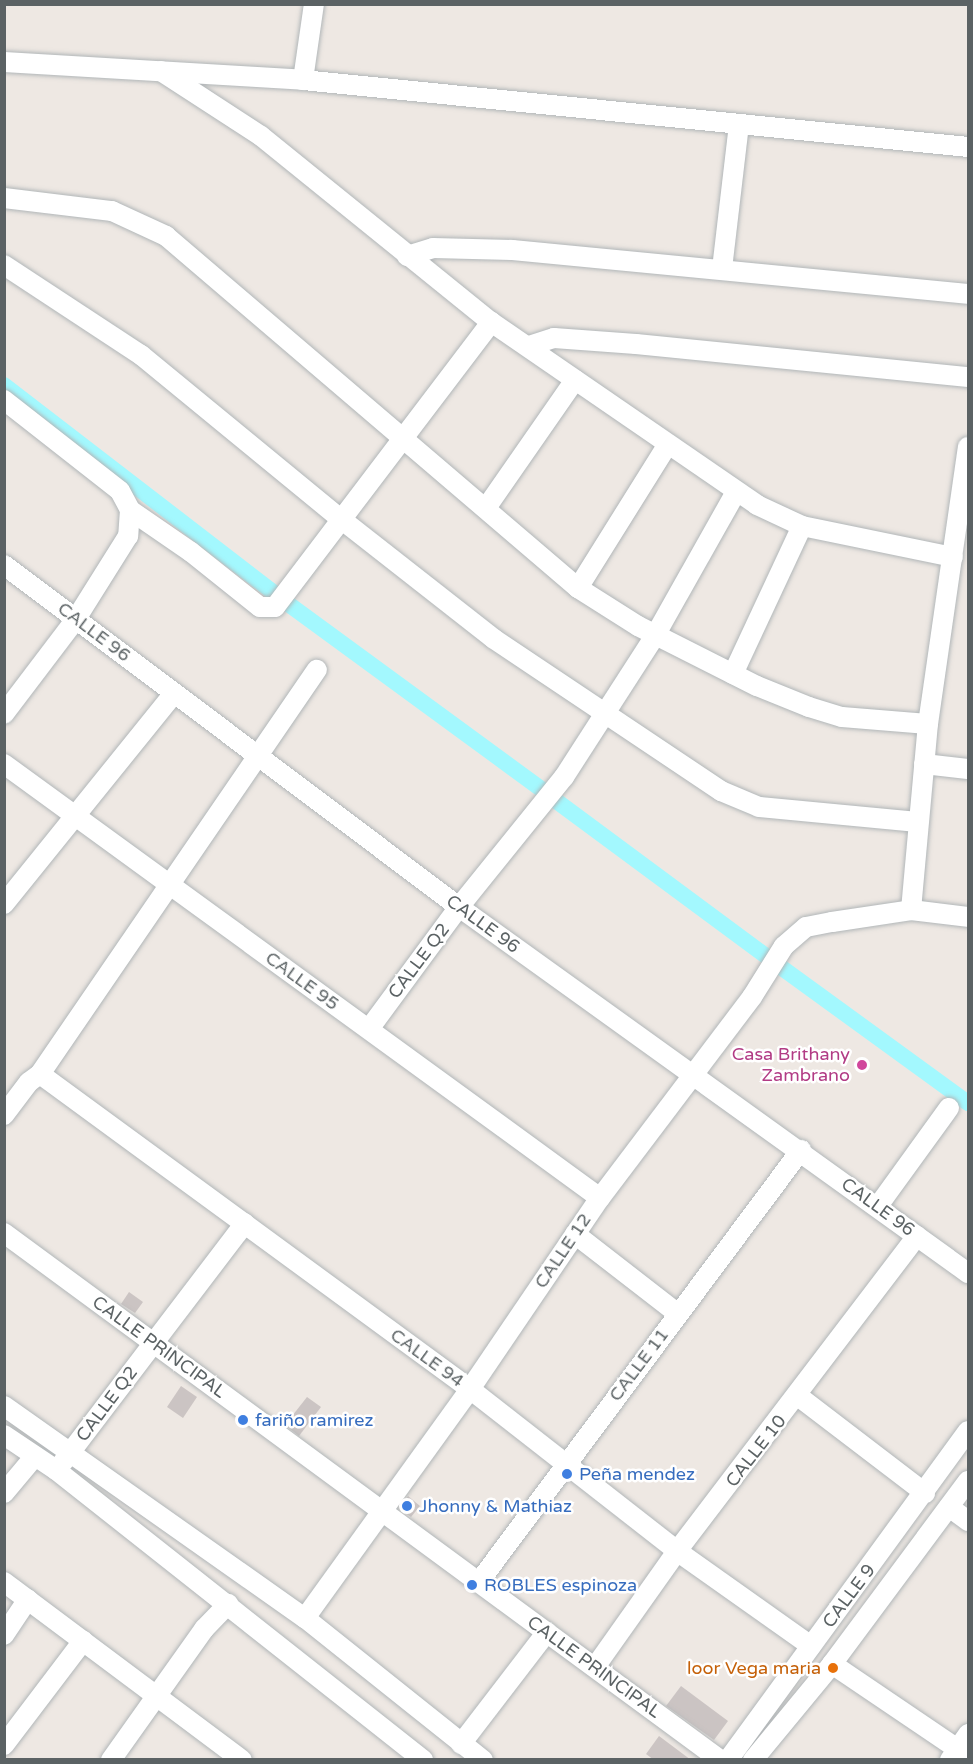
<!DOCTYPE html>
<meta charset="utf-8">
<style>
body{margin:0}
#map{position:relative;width:973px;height:1764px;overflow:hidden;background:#eee8e3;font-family:"Varela Round",sans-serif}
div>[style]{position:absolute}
.canal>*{height:16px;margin:-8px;padding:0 8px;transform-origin:8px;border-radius:8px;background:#a3f8fe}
.building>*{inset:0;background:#cbc4c3}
.roads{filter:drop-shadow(0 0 2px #b1b6b8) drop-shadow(0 0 2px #b1b6b8)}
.minor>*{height:20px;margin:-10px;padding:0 10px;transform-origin:10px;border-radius:10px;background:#fff}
.dots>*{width:16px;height:16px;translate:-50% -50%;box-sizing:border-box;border:3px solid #fff;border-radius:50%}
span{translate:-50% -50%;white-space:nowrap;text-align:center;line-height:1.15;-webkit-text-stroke:5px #fff;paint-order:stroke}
.street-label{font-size:18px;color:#5b6264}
.hotel-label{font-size:18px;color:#b23c85}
.right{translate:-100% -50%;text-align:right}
.shop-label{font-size:18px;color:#366cbe}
.left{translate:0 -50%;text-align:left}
.food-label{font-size:18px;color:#c56008}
.frame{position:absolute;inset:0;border:6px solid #5b6264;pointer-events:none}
</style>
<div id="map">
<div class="canal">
<i style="left:4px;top:385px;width:339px;rotate:37.6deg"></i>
<i style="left:287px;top:603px;width:320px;rotate:36.2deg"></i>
<i style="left:551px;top:797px;width:272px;rotate:36.5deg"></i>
<i style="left:778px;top:965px;width:235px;rotate:36deg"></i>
</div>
<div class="building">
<i style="clip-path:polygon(129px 1292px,143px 1302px,135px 1313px,121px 1304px)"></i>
<i style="clip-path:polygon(181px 1386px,197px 1397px,183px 1418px,167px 1407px)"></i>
<i style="clip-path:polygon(307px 1397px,321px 1407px,299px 1436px,285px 1425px)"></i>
<i style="clip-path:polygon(408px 1496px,420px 1506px,411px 1517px,399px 1509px)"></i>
<i style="clip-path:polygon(681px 1686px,728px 1721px,714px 1740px,666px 1706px)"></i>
<i style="clip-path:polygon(659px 1736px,691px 1760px,654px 1760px,646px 1754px)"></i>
</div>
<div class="roads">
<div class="minor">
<i style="left:4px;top:62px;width:300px;rotate:3.4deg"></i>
<i style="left:303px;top:80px;width:668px;rotate:5.75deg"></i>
<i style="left:161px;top:71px;width:119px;rotate:33deg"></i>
<i style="left:261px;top:136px;width:296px;rotate:39deg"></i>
<i style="left:491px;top:322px;width:323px;rotate:34.5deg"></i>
<i style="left:757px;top:505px;width:50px;rotate:25deg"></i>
<i style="left:802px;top:526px;width:154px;rotate:11.6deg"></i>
<i style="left:303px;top:80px;width:77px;rotate:-81.8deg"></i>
<i style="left:4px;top:198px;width:109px;rotate:6.9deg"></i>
<i style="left:112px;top:211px;width:60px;rotate:24.8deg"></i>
<i style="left:166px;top:236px;width:542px;rotate:40.51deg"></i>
<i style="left:578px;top:588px;width:71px;rotate:32.3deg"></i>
<i style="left:638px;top:626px;width:133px;rotate:26.8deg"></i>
<i style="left:757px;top:686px;width:56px;rotate:22deg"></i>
<i style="left:809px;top:707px;width:34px;rotate:17deg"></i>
<i style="left:842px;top:717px;width:86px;rotate:4.7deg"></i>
<i style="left:407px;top:256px;width:27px;rotate:-17deg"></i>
<i style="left:433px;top:248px;width:79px;rotate:1.5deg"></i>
<i style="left:512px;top:250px;width:458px;rotate:5.5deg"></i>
<i style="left:4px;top:265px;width:164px;rotate:33.3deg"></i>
<i style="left:141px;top:355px;width:259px;rotate:39.4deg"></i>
<i style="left:341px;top:519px;width:194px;rotate:38.1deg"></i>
<i style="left:494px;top:639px;width:273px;rotate:33.8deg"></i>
<i style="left:721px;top:791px;width:41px;rotate:22.8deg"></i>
<i style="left:759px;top:807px;width:160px;rotate:5.4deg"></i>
<i style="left:722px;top:269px;width:145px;rotate:-83.3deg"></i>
<i style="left:529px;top:346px;width:26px;rotate:-18deg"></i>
<i style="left:554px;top:338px;width:82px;rotate:4.2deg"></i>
<i style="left:636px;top:344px;width:334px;rotate:5.7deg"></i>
<i style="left:4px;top:400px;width:147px;rotate:38.1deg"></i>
<i style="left:120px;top:491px;width:21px;rotate:62deg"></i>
<i style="left:130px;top:510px;width:26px;rotate:94deg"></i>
<i style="left:128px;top:536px;width:98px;rotate:122.1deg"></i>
<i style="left:76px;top:619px;width:119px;rotate:127.2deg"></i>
<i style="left:486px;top:508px;width:156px;rotate:-55.2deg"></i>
<i style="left:130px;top:510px;width:74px;rotate:34.5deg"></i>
<i style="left:191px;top:552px;width:88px;rotate:38.6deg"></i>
<i style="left:260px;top:607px;width:15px"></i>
<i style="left:275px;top:607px;width:358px;rotate:-52.8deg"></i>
<i style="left:4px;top:565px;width:569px;rotate:36.93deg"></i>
<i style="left:459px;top:907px;width:627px;rotate:35.72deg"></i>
<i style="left:578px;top:588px;width:166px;rotate:-58deg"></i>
<i style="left:733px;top:674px;width:163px;rotate:-65deg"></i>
<i style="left:4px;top:764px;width:737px;rotate:36.06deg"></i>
<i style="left:924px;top:764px;width:44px;rotate:6.5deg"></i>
<i style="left:4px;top:904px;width:271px;rotate:-51.1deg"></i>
<i style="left:911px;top:910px;width:187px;rotate:-84.8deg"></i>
<i style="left:928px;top:724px;width:280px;rotate:-81.8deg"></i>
<i style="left:369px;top:1029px;width:152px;rotate:-53.6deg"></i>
<i style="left:459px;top:907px;width:167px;rotate:-51.1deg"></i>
<i style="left:564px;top:777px;width:170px;rotate:-57.2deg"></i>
<i style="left:656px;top:634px;width:163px;rotate:-60.6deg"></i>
<i style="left:40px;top:1074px;width:533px;rotate:36.22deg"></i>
<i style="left:470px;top:1389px;width:263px;rotate:38deg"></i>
<i style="left:677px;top:1551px;width:164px;rotate:35.3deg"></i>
<i style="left:4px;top:1115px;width:41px;rotate:-52.9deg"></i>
<i style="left:29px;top:1082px;width:14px;rotate:-36deg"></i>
<i style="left:40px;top:1074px;width:490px;rotate:-55.6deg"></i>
<i style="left:878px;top:1206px;width:121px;rotate:-54.1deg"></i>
<i style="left:4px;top:1233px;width:889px;rotate:36.35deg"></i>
<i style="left:575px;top:1234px;width:130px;rotate:37.8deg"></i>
<i style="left:798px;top:1396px;width:160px;rotate:37.4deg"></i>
<i style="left:4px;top:1406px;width:368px;rotate:35.2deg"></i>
<i style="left:305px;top:1618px;width:228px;rotate:38.6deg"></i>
<i style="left:4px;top:1435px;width:63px;rotate:33.9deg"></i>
<i style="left:56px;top:1470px;width:468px;rotate:38.3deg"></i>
<i style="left:63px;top:1462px;width:300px;rotate:-52.7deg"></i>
<i style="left:4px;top:1493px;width:48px;rotate:-50deg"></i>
<i style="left:949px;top:1507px;width:24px;rotate:36deg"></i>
<i style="left:4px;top:1582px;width:297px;rotate:36.8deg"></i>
<i style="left:479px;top:1582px;width:539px;rotate:-53.3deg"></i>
<i style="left:305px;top:1618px;width:282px;rotate:-54.2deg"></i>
<i style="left:470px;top:1389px;width:231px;rotate:-55.8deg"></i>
<i style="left:600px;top:1198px;width:252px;rotate:-52.9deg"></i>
<i style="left:752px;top:997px;width:60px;rotate:-57.9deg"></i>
<i style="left:784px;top:946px;width:29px;rotate:-41deg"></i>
<i style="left:806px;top:927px;width:26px;rotate:-11deg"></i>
<i style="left:832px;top:922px;width:80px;rotate:-8.6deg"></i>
<i style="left:911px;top:910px;width:57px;rotate:7deg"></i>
<i style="left:4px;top:1635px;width:43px;rotate:-56.3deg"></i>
<i style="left:832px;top:1664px;width:164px;rotate:34.1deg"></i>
<i style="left:595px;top:1667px;width:142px;rotate:-54.7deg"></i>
<i style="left:677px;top:1551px;width:396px;rotate:-52.7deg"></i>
<i style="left:461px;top:1744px;width:141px;rotate:-52.5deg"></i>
<i style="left:4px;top:1745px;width:131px;rotate:-52.8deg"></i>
<i style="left:111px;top:1760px;width:161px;rotate:-54.6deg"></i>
<i style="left:204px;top:1629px;width:35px;rotate:-46deg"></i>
<i style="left:728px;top:1760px;width:407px;rotate:-53.9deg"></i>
<i style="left:753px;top:1760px;width:124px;rotate:-50.5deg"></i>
<i style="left:832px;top:1664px;width:228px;rotate:-53.4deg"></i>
<i style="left:950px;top:1760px;width:32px;rotate:-55deg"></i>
</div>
</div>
<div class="dots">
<i style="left:862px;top:1065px;background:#d1479c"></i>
<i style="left:243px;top:1420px;background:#3f7fe0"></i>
<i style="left:567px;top:1474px;background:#3f7fe0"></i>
<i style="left:407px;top:1506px;background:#3f7fe0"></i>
<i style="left:472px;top:1585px;background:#3f7fe0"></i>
<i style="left:833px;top:1668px;background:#e8710a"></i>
</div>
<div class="street-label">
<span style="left:94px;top:632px;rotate:37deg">CALLE 96</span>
<span style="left:483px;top:924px;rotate:36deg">CALLE 96</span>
<span style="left:419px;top:961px;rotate:-53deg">CALLE Q2</span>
<span style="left:302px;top:981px;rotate:36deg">CALLE 95</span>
<span style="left:878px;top:1207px;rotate:36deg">CALLE 96</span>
<span style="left:563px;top:1251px;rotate:-56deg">CALLE 12</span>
<span style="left:159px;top:1347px;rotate:36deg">CALLE PRINCIPAL</span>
<span style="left:427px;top:1358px;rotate:36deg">CALLE 94</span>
<span style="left:639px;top:1365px;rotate:-53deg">CALLE 11</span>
<span style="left:107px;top:1404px;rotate:-53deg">CALLE Q2</span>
<span style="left:756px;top:1451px;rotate:-52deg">CALLE 10</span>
<span style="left:849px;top:1596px;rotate:-53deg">CALLE 9</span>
<span style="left:594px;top:1667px;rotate:36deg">CALLE PRINCIPAL</span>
</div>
<div class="hotel-label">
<span class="right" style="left:850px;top:1065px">Casa Brithany<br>Zambrano</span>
</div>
<div class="shop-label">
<span class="left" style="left:255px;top:1420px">fariño ramirez</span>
<span class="left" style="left:579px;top:1474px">Peña mendez</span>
<span class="left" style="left:419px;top:1506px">Jhonny &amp; Mathiaz</span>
<span class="left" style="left:484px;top:1585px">ROBLES espinoza</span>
</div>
<div class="food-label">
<span class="right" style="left:821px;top:1668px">loor Vega maria</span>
</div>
<div class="frame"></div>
</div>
